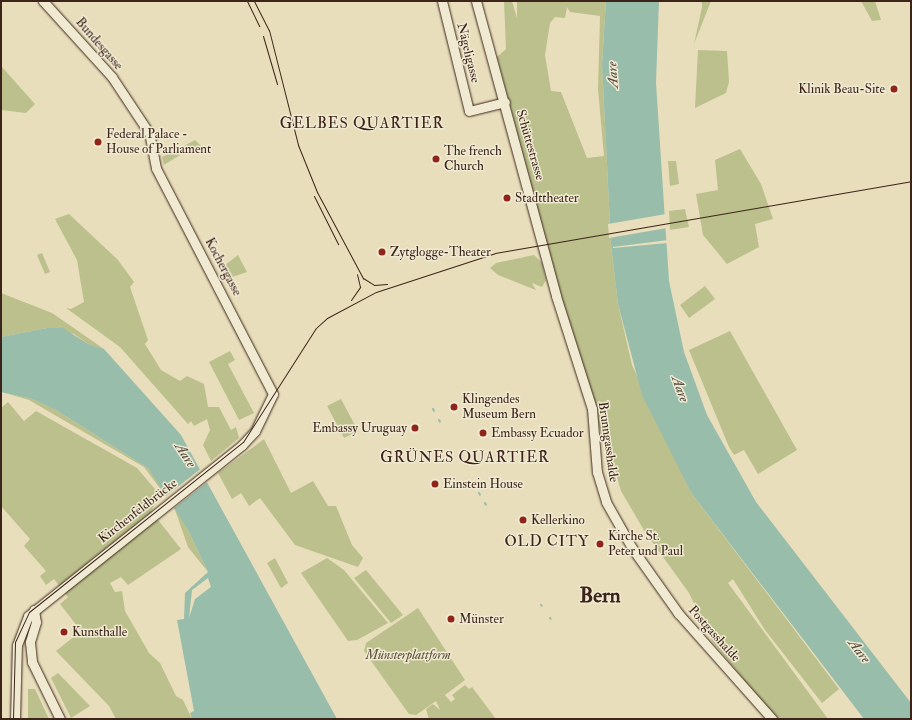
<!DOCTYPE html>
<meta charset="utf-8">
<style>
body{margin:0}
#map{position:relative;width:912px;height:720px;overflow:hidden;background:#e8debb;font-family:"IM FELL Double Pica",serif}
div>[style]{position:absolute}
.green>*{inset:0;background:#bbc08c}
.water>*{inset:0;background:#98bdab}
.pier>*{inset:0;background:#e8debb}
.stream>*{height:2px;margin:-1px;padding:0 1px;transform-origin:1px;border-radius:1px;background:#98bdab}
.roads{filter:drop-shadow(0 0 1px #3d241a) drop-shadow(0 0 1px #3d241a)}
.secondary>*{height:9px;margin:-4.5px;padding:0 4.5px;transform-origin:4.5px;border-radius:4.5px;background:#f0ead3}
.tram>*{height:1px;margin:-0.5px;padding:0 0.5px;transform-origin:0.5px;border-radius:0.5px;background:#3d241a}
.dots>*{width:11px;height:11px;translate:-50% -50%;box-sizing:border-box;border:2px solid #f0ead3;border-radius:50%}
span{translate:-50% -50%;white-space:nowrap;text-align:center;line-height:1.15;-webkit-text-stroke:3px #f0ead3;paint-order:stroke}
.street-label{font-size:13px;color:#3d241a}
.poi-label{font-size:13px;color:#3d241a}
.right{translate:-100% -50%;text-align:right}
.left{translate:0 -50%;text-align:left}
.park-label{font-size:13px;color:#5c4b36;font-style:italic}
.water-label{font-size:14px;color:#544a3e;font-style:italic}
.quarter-label{font-size:15px;color:#3d241a;letter-spacing:1px}
.town-label{font-size:21px;color:#3d241a;font-weight:700}
.frame{position:absolute;inset:0;border:2px solid #3d241a;pointer-events:none}
</style>
<div id="map">
<div class="green">
<i style="clip-path:polygon(evenodd,504px 1px,512px 1px,517px 18px,517px 1px,606px 1px,602px 64px,611px 245px,618px 304px,632px 365px,692px 494px,839px 689px,822px 703px,765px 630px,733px 579px,728px 583px,828px 719px,776px 719px,712px 641px,689px 593px,645px 532px,621px 491px,611px 457px,607px 457px,597px 418px,594px 419px,497px 57px,506px 49px,504px 1px,567px 7px,570px 12px,600px 16px,598px 89px,604px 156px,587px 158px,561px 92px,551px 91px,545px 55px,550px 23px,555px 17px,565px 18px,567px 7px)"></i>
<i style="clip-path:polygon(702px 1px,711px 1px,694px 44px,702px 7px)"></i>
<i style="clip-path:polygon(861px 1px,875px 1px,881px 20px,872px 21px)"></i>
<i style="clip-path:polygon(698px 50px,727px 51px,729px 82px,726px 93px,695px 108px)"></i>
<i style="clip-path:polygon(1px 66px,35px 104px,26px 113px,1px 110px)"></i>
<i style="clip-path:polygon(195px 140px,201px 146px,184px 153px,184px 146px)"></i>
<i style="clip-path:polygon(740px 149px,761px 184px,773px 219px,755px 224px,759px 247px,727px 264px,703px 235px,696px 194px,718px 190px,715px 160px)"></i>
<i style="clip-path:polygon(174px 151px,180px 155px,164px 165px,162px 157px)"></i>
<i style="clip-path:polygon(668px 161px,676px 161px,679px 184px,670px 186px)"></i>
<i style="clip-path:polygon(685px 209px,689px 227px,670px 230px,669px 211px)"></i>
<i style="clip-path:polygon(69px 214px,118px 260px,134px 282px,130px 287px,148px 340px,145px 344px,161px 370px,180px 381px,187px 376px,204px 384px,208px 407px,219px 407px,231px 430px,236px 427px,239px 438px,211px 461px,203px 445px,210px 430px,207px 419px,194px 426px,191px 421px,188px 424px,120px 347px,66px 308px,71px 309px,84px 302px,77px 260px,55px 219px)"></i>
<i style="clip-path:polygon(42px 253px,50px 272px,45px 274px,37px 255px)"></i>
<i style="clip-path:polygon(238px 255px,247px 272px,226px 279px,220px 269px)"></i>
<i style="clip-path:polygon(534px 255px,542px 263px,546px 280px,542px 287px,532px 283px,536px 290px,498px 275px,490px 268px,496px 263px)"></i>
<i style="clip-path:polygon(705px 286px,715px 299px,689px 318px,680px 305px)"></i>
<i style="clip-path:polygon(1px 293px,52px 313px,104px 349px,88px 344px,74px 334px,47px 328px,1px 337px)"></i>
<i style="clip-path:polygon(730px 331px,797px 450px,758px 474px,744px 450px,734px 455px,729px 447px,689px 350px)"></i>
<i style="clip-path:polygon(230px 351px,235px 360px,228px 364px,254px 413px,239px 420px,209px 362px)"></i>
<i style="clip-path:polygon(2px 392px,32px 399px,56px 410px,149px 469px,161px 484px,188px 530px,208px 572px,188px 547px,174px 507px,144px 467px,29px 400px)"></i>
<i style="clip-path:polygon(341px 399px,358px 431px,344px 438px,327px 406px)"></i>
<i style="clip-path:polygon(8px 402px,24px 421px,36px 411px,137px 468px,160px 495px,151px 511px,181px 549px,128px 585px,121px 577px,110px 583px,115px 592px,122px 591px,125px 611px,149px 653px,160px 663px,176px 696px,183px 700px,192px 719px,116px 719px,109px 706px,56px 651px,81px 631px,60px 604px,68px 597px,54px 579px,46px 585px,40px 576px,46px 571px,24px 546px,30px 539px,1px 506px,1px 408px)"></i>
<i style="clip-path:polygon(264px 439px,291px 493px,313px 481px,328px 506px,336px 506px,352px 545px,363px 558px,358px 567px,295px 545px,260px 498px,249px 506px,241px 493px,232px 499px,218px 473px)"></i>
<i style="clip-path:polygon(275px 558px,288px 583px,281px 588px,267px 563px)"></i>
<i style="clip-path:polygon(327px 558px,344px 570px,388px 623px,357px 640px,348px 641px,301px 573px)"></i>
<i style="clip-path:polygon(366px 570px,403px 615px,391px 623px,354px 578px)"></i>
<i style="clip-path:polygon(418px 608px,465px 680px,445px 695px,451px 702px,455px 699px,452px 695px,465px 685px,469px 689px,472px 687px,496px 719px,429px 719px,426px 709px,433px 704px,440px 710px,436px 701px,416px 715px,409px 714px,364px 651px,366px 643px)"></i>
<i style="clip-path:polygon(58px 673px,90px 706px,71px 718px,51px 678px)"></i>
<i style="clip-path:polygon(28px 689px,35px 689px,49px 719px,28px 719px)"></i>
</div>
<div class="water">
<i style="clip-path:polygon(606px 1px,659px 1px,656px 83px,669px 281px,684px 352px,707px 415px,756px 502px,911px 703px,911px 719px,864px 719px,692px 494px,642px 395px,618px 304px,611px 245px,602px 64px)"></i>
<i style="clip-path:polygon(evenodd,47px 328px,63px 328px,88px 344px,104px 349px,181px 435px,337px 719px,192px 719px,190px 713px,194px 711px,177px 620px,184px 619px,185px 593px,208px 572px,188px 530px,149px 469px,56px 410px,32px 399px,1px 392px,1px 337px,47px 328px,208px 578px,211px 587px,195px 599px,189px 618px,192px 590px,208px 578px)"></i>
</div>
<div class="pier">
<i style="clip-path:polygon(666px 214px,667px 228px,609px 238px,608px 224px)"></i>
<i style="clip-path:polygon(668px 240px,668px 243px,613px 248px,613px 247px)"></i>
<i style="clip-path:polygon(203px 467px,210px 480px,173px 509px,166px 496px)"></i>
</div>
<div class="stream">
<i style="left:433px;top:409px;width:2px;rotate:63deg"></i>
<i style="left:439px;top:420px;width:2px;rotate:63deg"></i>
<i style="left:479px;top:493px;width:2px;rotate:63deg"></i>
<i style="left:485px;top:503px;width:2px;rotate:63deg"></i>
<i style="left:541px;top:605px;width:1px;rotate:45deg"></i>
<i style="left:550px;top:618px;width:1px;rotate:45deg"></i>
</div>
<div class="roads">
<div class="secondary">
<i style="left:442px;top:1px;width:113px;rotate:76.2deg"></i>
<i style="left:469px;top:111px;width:37px;rotate:-14deg"></i>
<i style="left:476px;top:1px;width:306px;rotate:74.8deg"></i>
<i style="left:556px;top:296px;width:119px;rotate:72.3deg"></i>
<i style="left:592px;top:409px;width:63px;rotate:85.5deg"></i>
<i style="left:597px;top:472px;width:31px;rotate:73deg"></i>
<i style="left:606px;top:502px;width:53px;rotate:60.5deg"></i>
<i style="left:632px;top:548px;width:80px;rotate:54.7deg"></i>
<i style="left:678px;top:613px;width:142px;rotate:48.4deg"></i>
<i style="left:34px;top:610px;width:12px;rotate:81deg"></i>
<i style="left:36px;top:622px;width:21px;rotate:107deg"></i>
<i style="left:30px;top:642px;width:20px;rotate:84deg"></i>
<i style="left:32px;top:662px;width:64px;rotate:63.8deg"></i>
<i style="left:15px;top:719px;width:74px;rotate:-88.5deg"></i>
<i style="left:17px;top:645px;width:31px;rotate:-69deg"></i>
<i style="left:28px;top:616px;width:274px;rotate:-38.6deg"></i>
<i style="left:242px;top:445px;width:19px;rotate:-47deg"></i>
<i style="left:255px;top:431px;width:41px;rotate:-64.1deg"></i>
<i style="left:273px;top:394px;width:254px;rotate:-117.4deg"></i>
<i style="left:156px;top:168px;width:36px;rotate:-101deg"></i>
<i style="left:149px;top:133px;width:67px;rotate:-123.5deg"></i>
<i style="left:112px;top:77px;width:103px;rotate:-132.2deg"></i>
</div>
</div>
<div class="tram">
<i style="left:247px;top:1px;width:28px;rotate:64deg"></i>
<i style="left:254px;top:1px;width:33px;rotate:63deg"></i>
<i style="left:269px;top:30px;width:119px;rotate:75.8deg"></i>
<i style="left:298px;top:145px;width:51px;rotate:68deg"></i>
<i style="left:317px;top:192px;width:98px;rotate:61.9deg"></i>
<i style="left:363px;top:278px;width:13px;rotate:32deg"></i>
<i style="left:374px;top:285px;width:13px;rotate:-4deg"></i>
<i style="left:263px;top:36px;width:50px;rotate:73.7deg"></i>
<i style="left:314px;top:196px;width:54px;rotate:63.4deg"></i>
<i style="left:351px;top:300px;width:16px;rotate:-55deg"></i>
<i style="left:360px;top:287px;width:13px;rotate:-103deg"></i>
<i style="left:13px;top:719px;width:77px;rotate:-88.5deg"></i>
<i style="left:15px;top:642px;width:33px;rotate:-65deg"></i>
<i style="left:29px;top:612px;width:273px;rotate:-38.5deg"></i>
<i style="left:243px;top:442px;width:135px;rotate:-57.4deg"></i>
<i style="left:316px;top:328px;width:15px;rotate:-42deg"></i>
<i style="left:327px;top:318px;width:55px;rotate:-28deg"></i>
<i style="left:376px;top:292px;width:125px;rotate:-18.1deg"></i>
<i style="left:495px;top:253px;width:422px;rotate:-9.8deg"></i>
</div>
<div class="dots">
<i style="left:894px;top:89px;background:#8f2418"></i>
<i style="left:98px;top:142px;background:#8f2418"></i>
<i style="left:436px;top:159px;background:#8f2418"></i>
<i style="left:507px;top:198px;background:#8f2418"></i>
<i style="left:382px;top:252px;background:#8f2418"></i>
<i style="left:454px;top:407px;background:#8f2418"></i>
<i style="left:415px;top:428px;background:#8f2418"></i>
<i style="left:483px;top:433px;background:#8f2418"></i>
<i style="left:435px;top:484px;background:#8f2418"></i>
<i style="left:523px;top:520px;background:#8f2418"></i>
<i style="left:600px;top:544px;background:#8f2418"></i>
<i style="left:451px;top:619px;background:#8f2418"></i>
<i style="left:64px;top:632px;background:#8f2418"></i>
</div>
<div class="street-label">
<span style="left:99px;top:44px;rotate:49deg">Bundesgasse</span>
<span style="left:468px;top:53px;rotate:76deg">Nägeligasse</span>
<span style="left:530px;top:145px;rotate:74deg">Schüttestrasse</span>
<span style="left:223px;top:267px;rotate:62deg">Kochergasse</span>
<span style="left:608px;top:442px;rotate:82deg">Brunngasshalde</span>
<span style="left:138px;top:511px;rotate:-38deg">Kirchenfeldbrücke</span>
<span style="left:714px;top:634px;rotate:48deg">Postgasshalde</span>
</div>
<div class="poi-label">
<span class="right" style="left:885px;top:89px">Klinik Beau-Site</span>
<span class="left" style="left:106px;top:142px">Federal Palace -<br>House of Parliament</span>
<span class="left" style="left:444px;top:159px">The french<br>Church</span>
<span class="left" style="left:515px;top:198px">Stadttheater</span>
<span class="left" style="left:390px;top:252px">Zytglogge-Theater</span>
<span class="left" style="left:462px;top:407px">Klingendes<br>Museum Bern</span>
<span class="right" style="left:407px;top:428px">Embassy Uruguay</span>
<span class="left" style="left:491px;top:433px">Embassy Ecuador</span>
<span class="left" style="left:443px;top:484px">Einstein House</span>
<span class="left" style="left:531px;top:520px">Kellerkino</span>
<span class="left" style="left:608px;top:544px">Kirche St.<br>Peter und Paul</span>
<span class="left" style="left:459px;top:619px">Münster</span>
<span class="left" style="left:72px;top:632px">Kunsthalle</span>
</div>
<div class="park-label">
<span style="left:408px;top:655px">Münsterplattform</span>
</div>
<div class="water-label">
<span style="left:613px;top:75px;rotate:-93deg">Aare</span>
<span style="left:680px;top:389px;rotate:70deg">Aare</span>
<span style="left:185px;top:455px;rotate:57deg">Aare</span>
<span style="left:859px;top:651px;rotate:52deg">Aare</span>
</div>
<div class="quarter-label">
<span style="left:362px;top:124px">GELBES QUARTIER</span>
<span style="left:465px;top:458px">GRÜNES QUARTIER</span>
<span style="left:547px;top:542px">OLD CITY</span>
</div>
<div class="town-label">
<span style="left:600px;top:596px">Bern</span>
</div>
<div class="frame"></div>
</div>
